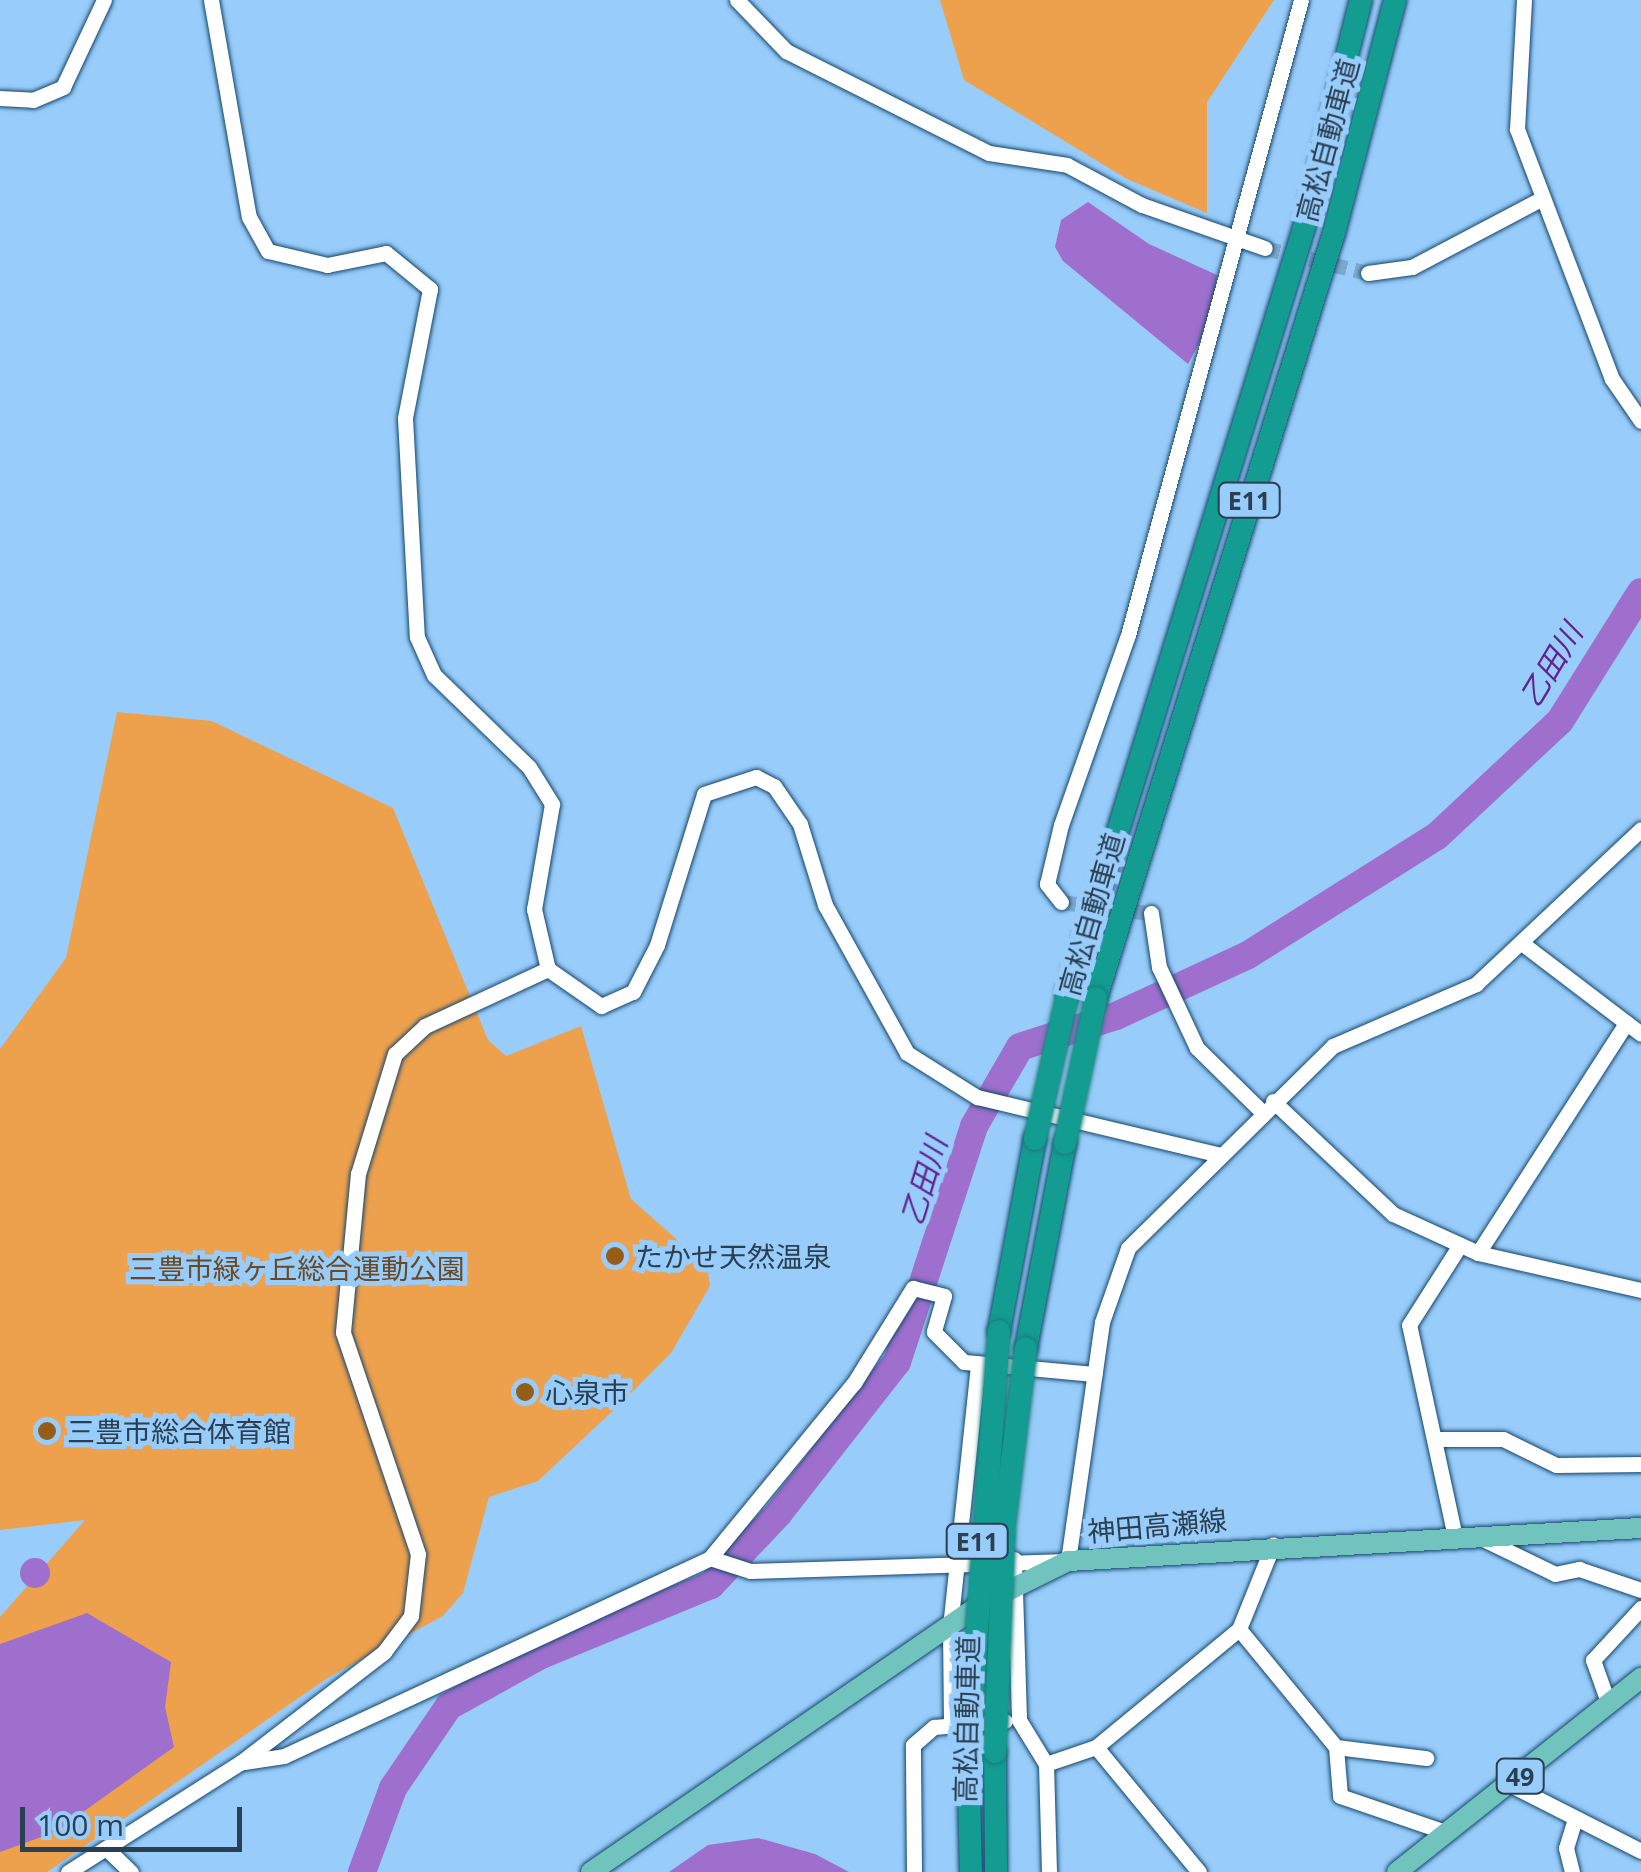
<!DOCTYPE html>
<meta charset="utf-8">
<style>
body{margin:0}
#map{position:relative;width:1641px;height:1872px;overflow:hidden;background:#98ccfa;font-family:"Open Sans","Noto Sans JP",sans-serif}
div>[style]{position:absolute}
.green>*{inset:0;background:#eda14d}
.water>*{inset:0;background:#9e6fcd}
.round{border-radius:50%}
.river>*{height:28px;margin:-14px;padding:0 14px;transform-origin:14px;border-radius:14px;background:#9e6fcd}
.minor-tunnel>*{height:15px;margin-top:-7.5px;transform-origin:0;background:repeating-linear-gradient(90deg,#7ca9d0 0 15px,transparent 0 23px)}
.roads{filter:drop-shadow(0 0 2px #14476d) drop-shadow(0 0 2px #14476d)}
.minor>*{height:15px;margin:-7.5px;padding:0 7.5px;transform-origin:7.5px;border-radius:7.5px;background:#fff}
.major>*{height:20px;margin:-10px;padding:0 10px;transform-origin:10px;border-radius:10px;background:#71c4bd}
.highway>*{height:22px;margin:-11px;padding:0 11px;transform-origin:11px;border-radius:11px;background:#139c91}
.bridges{filter:drop-shadow(0 0 2px #1b7b7b) drop-shadow(0 0 2px #1b7b7b)}
.highway-bridge>*{height:22px;margin:-11px;padding:0 11px;transform-origin:11px;border-radius:11px;background:#139c91}
.dots>*{width:28px;height:28px;translate:-50% -50%;box-sizing:border-box;border:5px solid #98ccfa;border-radius:50%}
span{translate:-50% -50%;white-space:nowrap;text-align:center;line-height:1.15;-webkit-text-stroke:10px #98ccfa;paint-order:stroke}
.shield-label span{padding:2px 8px;background:#98ccfa;border:2px solid;border-radius:8px;-webkit-text-stroke-width:0}
.shield-label{font-size:25px;color:#2a3f51;font-weight:700}
.street-label{font-size:28px;color:#2a3f51}
.poi-label{font-size:28px;color:#2a3f51}
.left{translate:0 -50%;text-align:left}
.park-label{font-size:28px;color:#6b4924}
.water-label{font-size:30px;color:#622192;font-style:italic}
.scale{position:absolute;left:20px;top:1807px;width:222px;height:45px;box-sizing:border-box;border:5px solid #2a3f51;border-top:0;padding-left:12px;font-size:30px;line-height:35px;white-space:nowrap;color:#2a3f51;-webkit-text-stroke:8px #98ccfa;paint-order:stroke}
</style>
<div id="map">
<div class="green">
<i style="clip-path:polygon(940px 0,1274px 0,1207px 102px,1207px 213px,1127px 179px,964px 80px)"></i>
<i style="clip-path:polygon(117px 712px,212px 721px,393px 808px,488px 1040px,506px 1056px,581px 1026px,631px 1199px,707px 1266px,710px 1286px,671px 1353px,620px 1404px,538px 1481px,489px 1497px,463px 1593px,443px 1616px,329px 1677px,47px 1872px,0 1872px,0 1617px,85px 1520px,0 1530px,0 1049px,66px 958px)"></i>
</div>
<div class="water">
<i style="clip-path:polygon(1088px 202px,1149px 244px,1217px 275px,1212px 319px,1188px 364px,1063px 261px,1055px 247px,1061px 220px)"></i>
<i class="round" style="left:20px;top:1558px;width:30px;height:30px"></i>
<i style="clip-path:polygon(87px 1613px,171px 1662px,165px 1707px,174px 1747px,55px 1832px,0 1852px,0 1644px)"></i>
<i style="clip-path:polygon(758px 1838px,815px 1854px,849px 1872px,669px 1872px,708px 1845px)"></i>
</div>
<div class="river">
<i style="left:362px;top:1872px;width:90px;rotate:-69.7deg"></i>
<i style="left:393px;top:1788px;width:99px;rotate:-55.7deg"></i>
<i style="left:449px;top:1706px;width:105px;rotate:-29deg"></i>
<i style="left:541px;top:1655px;width:184px;rotate:-22.4deg"></i>
<i style="left:711px;top:1585px;width:99px;rotate:-46.6deg"></i>
<i style="left:779px;top:1513px;width:192px;rotate:-52deg"></i>
<i style="left:897px;top:1362px;width:248px;rotate:-71.9deg"></i>
<i style="left:974px;top:1126px;width:91px;rotate:-59.8deg"></i>
<i style="left:1020px;top:1047px;width:101px;rotate:-17.9deg"></i>
<i style="left:1116px;top:1016px;width:145px;rotate:-24.8deg"></i>
<i style="left:1248px;top:955px;width:223px;rotate:-32.2deg"></i>
<i style="left:1437px;top:836px;width:168px;rotate:-43.1deg"></i>
<i style="left:1560px;top:721px;width:152px;rotate:-57.9deg"></i>
</div>
<div class="minor-tunnel">
<i style="left:1265px;top:248px;width:106px;rotate:13.6deg"></i>
<i style="left:1061px;top:902px;width:91px;rotate:7deg"></i>
</div>
<div class="roads">
<div class="minor">
<i style="left:211px;top:0;width:220px;rotate:80.1deg"></i>
<i style="left:249px;top:217px;width:39px;rotate:61deg"></i>
<i style="left:268px;top:251px;width:61px;rotate:13.3deg"></i>
<i style="left:327px;top:265px;width:60px;rotate:-11.5deg"></i>
<i style="left:386px;top:253px;width:57px;rotate:39.3deg"></i>
<i style="left:430px;top:289px;width:131px;rotate:101deg"></i>
<i style="left:405px;top:418px;width:219px;rotate:86.9deg"></i>
<i style="left:417px;top:637px;width:42px;rotate:65.9deg"></i>
<i style="left:434px;top:675px;width:132px;rotate:44.1deg"></i>
<i style="left:529px;top:767px;width:44px;rotate:58.1deg"></i>
<i style="left:552px;top:804px;width:107px;rotate:99.7deg"></i>
<i style="left:534px;top:909px;width:62px;rotate:76.9deg"></i>
<i style="left:548px;top:969px;width:65px;rotate:34.9deg"></i>
<i style="left:601px;top:1006px;width:35px;rotate:-24deg"></i>
<i style="left:633px;top:992px;width:53px;rotate:-62.9deg"></i>
<i style="left:657px;top:945px;width:158px;rotate:-72.7deg"></i>
<i style="left:704px;top:794px;width:55px;rotate:-18.1deg"></i>
<i style="left:756px;top:777px;width:20px;rotate:27deg"></i>
<i style="left:774px;top:786px;width:46px;rotate:55.6deg"></i>
<i style="left:800px;top:824px;width:85px;rotate:72.8deg"></i>
<i style="left:825px;top:905px;width:169px;rotate:61deg"></i>
<i style="left:907px;top:1053px;width:83px;rotate:32.2deg"></i>
<i style="left:977px;top:1097px;width:251px;rotate:13.4deg"></i>
<i style="left:737px;top:0;width:71px;rotate:46.1deg"></i>
<i style="left:786px;top:51px;width:227px;rotate:26.7deg"></i>
<i style="left:989px;top:153px;width:79px;rotate:8.7deg"></i>
<i style="left:1067px;top:165px;width:85px;rotate:28.1deg"></i>
<i style="left:1142px;top:205px;width:130px;rotate:19.3deg"></i>
<i style="left:1524px;top:0;width:129px;rotate:93.1deg"></i>
<i style="left:1517px;top:129px;width:267px;rotate:69.2deg"></i>
<i style="left:1612px;top:379px;width:51px;rotate:55.4deg"></i>
<i style="left:0;top:98px;width:33px;rotate:3deg"></i>
<i style="left:33px;top:100px;width:33px;rotate:-23deg"></i>
<i style="left:63px;top:87px;width:96px;rotate:-64.8deg"></i>
<i style="left:1368px;top:273px;width:44px;rotate:-7.8deg"></i>
<i style="left:1412px;top:267px;width:148px;rotate:-27.8deg"></i>
<i style="left:1061px;top:902px;width:23px;rotate:-128deg"></i>
<i style="left:1047px;top:884px;width:61px;rotate:-76.7deg"></i>
<i style="left:1061px;top:825px;width:201px;rotate:-70.6deg"></i>
<i style="left:1128px;top:635px;width:658px;rotate:-74.76deg"></i>
<i style="left:1151px;top:913px;width:55px;rotate:81.6deg"></i>
<i style="left:1159px;top:967px;width:89px;rotate:64.9deg"></i>
<i style="left:1197px;top:1048px;width:90px;rotate:44.5deg"></i>
<i style="left:1523px;top:944px;width:148px;rotate:37.3deg"></i>
<i style="left:1273px;top:1101px;width:165px;rotate:43.3deg"></i>
<i style="left:1393px;top:1214px;width:94px;rotate:24.6deg"></i>
<i style="left:1478px;top:1253px;width:167px;rotate:12.8deg"></i>
<i style="left:1478px;top:1253px;width:274px;rotate:-57.2deg"></i>
<i style="left:1439px;top:1439px;width:64px"></i>
<i style="left:1503px;top:1439px;width:59px;rotate:26.1deg"></i>
<i style="left:1556px;top:1465px;width:85px;rotate:-0.7deg"></i>
<i style="left:1455px;top:1537px;width:217px;rotate:-102.2deg"></i>
<i style="left:1409px;top:1325px;width:95px;rotate:-57.5deg"></i>
<i style="left:1481px;top:1538px;width:82px;rotate:25.9deg"></i>
<i style="left:1555px;top:1574px;width:25px;rotate:-12deg"></i>
<i style="left:1579px;top:1569px;width:65px;rotate:18.7deg"></i>
<i style="left:710px;top:1558px;width:42px;rotate:18deg"></i>
<i style="left:750px;top:1571px;width:318px;rotate:-1.8deg"></i>
<i style="left:1068px;top:1561px;width:241px;rotate:-81.9deg"></i>
<i style="left:1102px;top:1322px;width:78px;rotate:-70.6deg"></i>
<i style="left:1128px;top:1248px;width:288px;rotate:-44.6deg"></i>
<i style="left:1333px;top:1046px;width:156px;rotate:-23.4deg"></i>
<i style="left:1476px;top:984px;width:226px;rotate:-43.2deg"></i>
<i style="left:1014px;top:1559px;width:161px;rotate:88.2deg"></i>
<i style="left:1019px;top:1720px;width:52px;rotate:58.5deg"></i>
<i style="left:1046px;top:1764px;width:108px;rotate:88.4deg"></i>
<i style="left:1239px;top:1629px;width:153px;rotate:50.6deg"></i>
<i style="left:1336px;top:1747px;width:49px;rotate:85.3deg"></i>
<i style="left:1340px;top:1796px;width:114px;rotate:18.9deg"></i>
<i style="left:1609px;top:1705px;width:48px;rotate:-109.6deg"></i>
<i style="left:1593px;top:1660px;width:71px;rotate:-47.3deg"></i>
<i style="left:951px;top:1723px;width:96px;rotate:-90.6deg"></i>
<i style="left:950px;top:1627px;width:265px;rotate:-83.9deg"></i>
<i style="left:1096px;top:1747px;width:162px;rotate:50.5deg"></i>
<i style="left:1336px;top:1747px;width:91px;rotate:7deg"></i>
<i style="left:244px;top:1762px;width:40px;rotate:-8.5deg"></i>
<i style="left:284px;top:1756px;width:470px;rotate:-24.9deg"></i>
<i style="left:710px;top:1558px;width:227px;rotate:-50.6deg"></i>
<i style="left:854px;top:1383px;width:112px;rotate:-58.2deg"></i>
<i style="left:913px;top:1288px;width:32px;rotate:14deg"></i>
<i style="left:944px;top:1296px;width:37px;rotate:106deg"></i>
<i style="left:934px;top:1332px;width:42px;rotate:45deg"></i>
<i style="left:964px;top:1362px;width:131px;rotate:5.3deg"></i>
<i style="left:1046px;top:1764px;width:53px;rotate:-18.8deg"></i>
<i style="left:1096px;top:1747px;width:185px;rotate:-39.5deg"></i>
<i style="left:1239px;top:1629px;width:91px;rotate:-68deg"></i>
<i style="left:1509px;top:1784px;width:148px;rotate:26.9deg"></i>
<i style="left:110px;top:1852px;width:29px;rotate:44deg"></i>
<i style="left:68px;top:1872px;width:204px;rotate:-32.4deg"></i>
<i style="left:240px;top:1763px;width:182px;rotate:-37.6deg"></i>
<i style="left:384px;top:1652px;width:45px;rotate:-53.1deg"></i>
<i style="left:411px;top:1616px;width:62px;rotate:-83.6deg"></i>
<i style="left:418px;top:1554px;width:234px;rotate:-108.7deg"></i>
<i style="left:343px;top:1332px;width:159px;rotate:-84.6deg"></i>
<i style="left:358px;top:1174px;width:126px;rotate:-72.9deg"></i>
<i style="left:395px;top:1054px;width:41px;rotate:-43deg"></i>
<i style="left:425px;top:1026px;width:136px;rotate:-24.9deg"></i>
<i style="left:914px;top:1872px;width:127px;rotate:-90.5deg"></i>
<i style="left:913px;top:1745px;width:28px;rotate:-41deg"></i>
<i style="left:934px;top:1727px;width:71px;rotate:-4.8deg"></i>
<i style="left:1572px;top:1872px;width:25px;rotate:-104deg"></i>
<i style="left:1566px;top:1848px;width:31px;rotate:-73deg"></i>
</div>
<div class="major">
<i style="left:591px;top:1872px;width:475px;rotate:-34.5deg"></i>
<i style="left:983px;top:1603px;width:95px;rotate:-26.3deg"></i>
<i style="left:1068px;top:1561px;width:574px;rotate:-3.3deg"></i>
<i style="left:1397px;top:1872px;width:312px;rotate:-38.5deg"></i>
</div>
<div class="highway">
<i style="left:1068px;top:993px;width:801px;rotate:-72.86deg"></i>
<i style="left:1304px;top:228px;width:235px;rotate:-76deg"></i>
<i style="left:1096px;top:998px;width:801px;rotate:-72.72deg"></i>
<i style="left:1334px;top:233px;width:241px;rotate:-75.3deg"></i>
<i style="left:999px;top:1331px;width:195px;rotate:-79.4deg"></i>
<i style="left:1026px;top:1348px;width:209px;rotate:-79.2deg"></i>
<i style="left:995px;top:1752px;width:120px;rotate:89.5deg"></i>
<i style="left:968px;top:1753px;width:119px;rotate:88.6deg"></i>
</div>
</div>
<div class="bridges">
<div class="highway-bridge">
<i style="left:1035px;top:1139px;width:150px;rotate:-77.3deg"></i>
<i style="left:1065px;top:1143px;width:148px;rotate:-77.9deg"></i>
<i style="left:995px;top:1752px;width:226px;rotate:-87.7deg"></i>
<i style="left:1004px;top:1526px;width:179px;rotate:-83deg"></i>
<i style="left:968px;top:1753px;width:423px;rotate:-85.8deg"></i>
</div>
</div>
<div class="dots">
<i style="left:615px;top:1256px;background:#955d17"></i>
<i style="left:525px;top:1392px;background:#955d17"></i>
<i style="left:47px;top:1431px;background:#955d17"></i>
</div>
<div class="shield-label">
<span style="left:1249px;top:500px">E11</span>
<span style="left:977px;top:1541px">E11</span>
<span style="left:1520px;top:1776px">49</span>
</div>
<div class="street-label">
<span style="left:1327px;top:140px;rotate:-75deg">高松自動車道</span>
<span style="left:1091px;top:914px;rotate:-74deg">高松自動車道</span>
<span style="left:1157px;top:1525px;rotate:-5deg">神田高瀬線</span>
<span style="left:966px;top:1719px;rotate:-89deg">高松自動車道</span>
</div>
<div class="poi-label">
<span class="left" style="left:635px;top:1256px">たかせ天然温泉</span>
<span class="left" style="left:545px;top:1392px">心泉市</span>
<span class="left" style="left:67px;top:1431px">三豊市総合体育館</span>
</div>
<div class="park-label">
<span style="left:297px;top:1268px">三豊市緑ヶ丘総合運動公園</span>
</div>
<div class="water-label">
<span style="left:1551px;top:665px;rotate:-59deg">乙田川</span>
<span style="left:924px;top:1181px;rotate:-73deg">乙田川</span>
</div>
<div class="scale">100 m</div>
</div>
